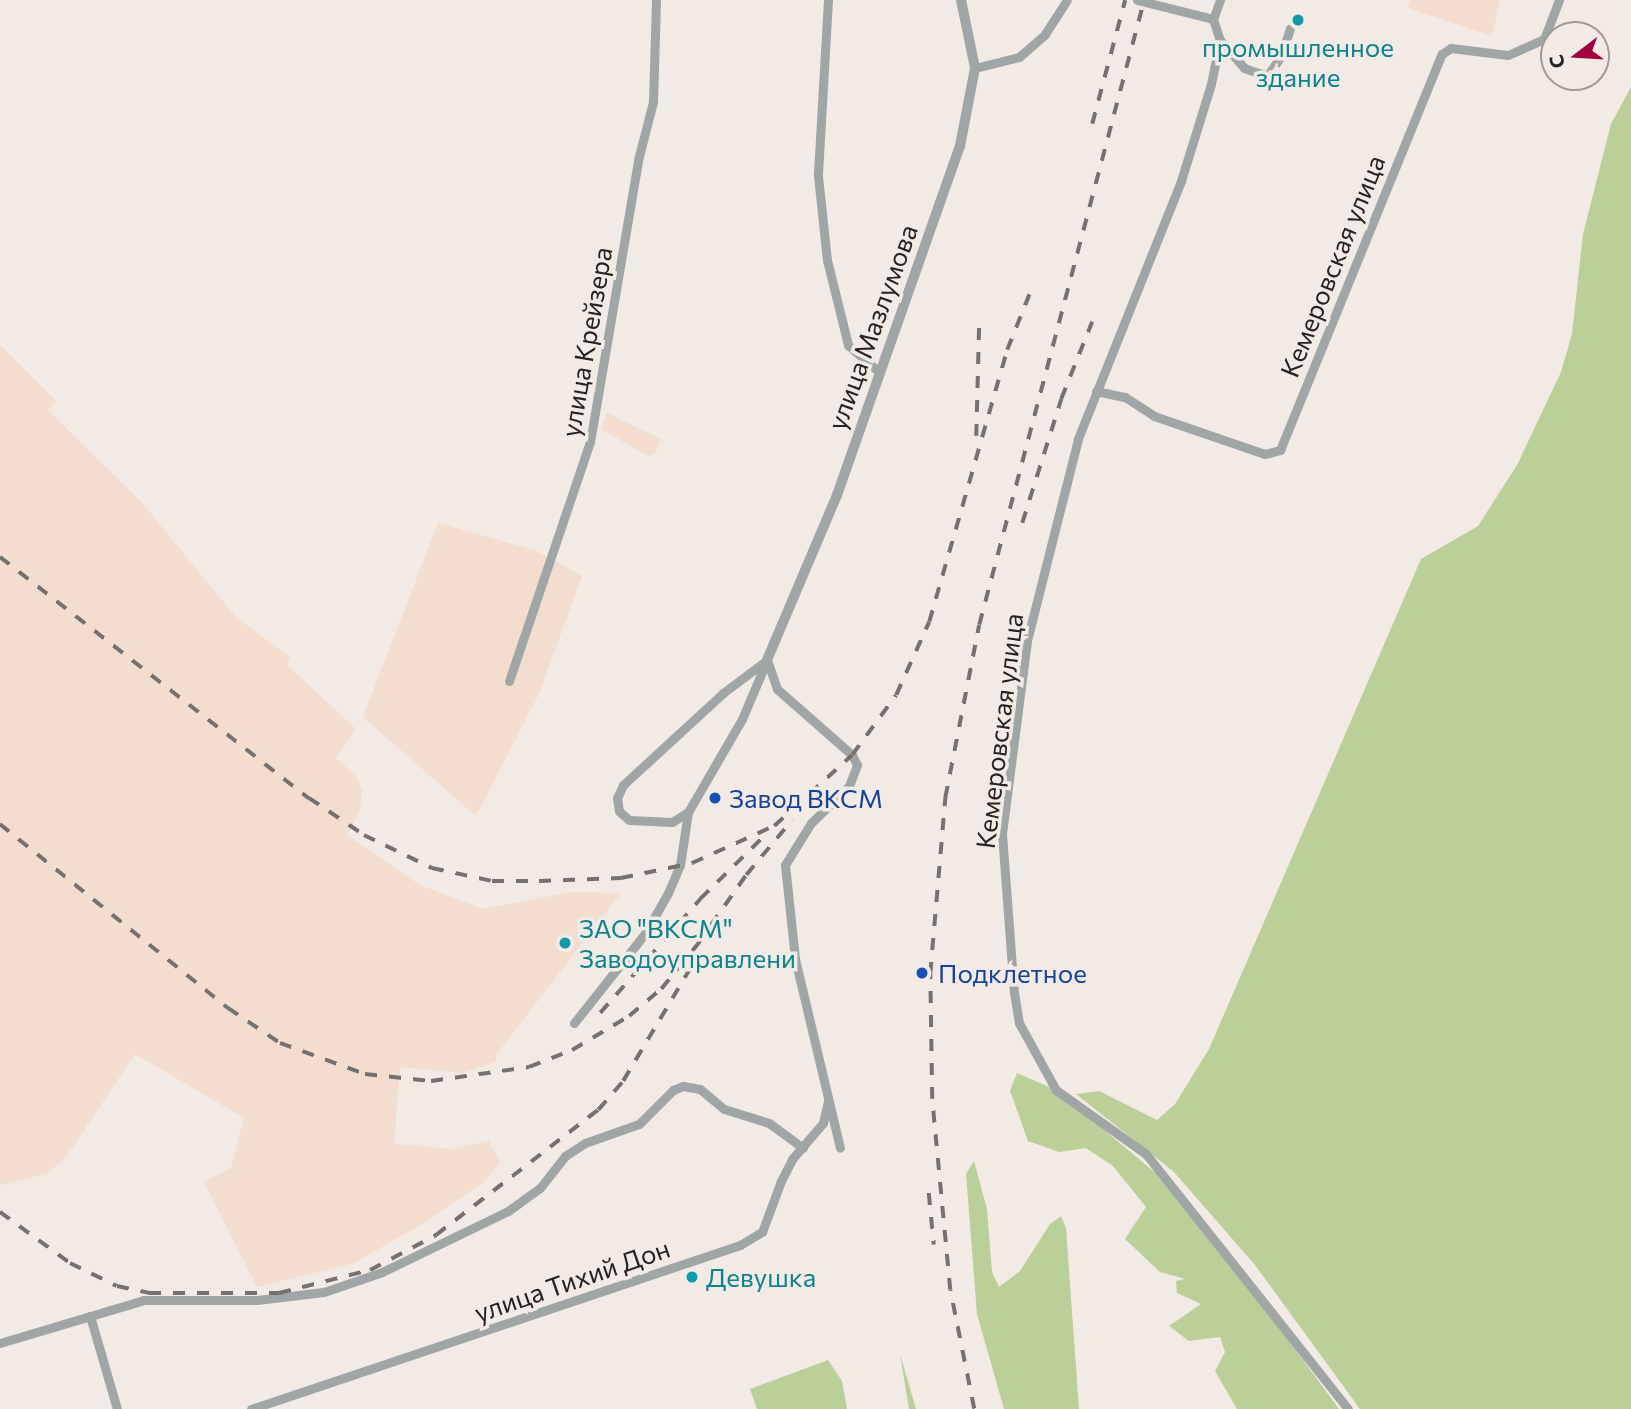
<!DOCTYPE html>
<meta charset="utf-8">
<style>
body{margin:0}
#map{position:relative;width:1631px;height:1409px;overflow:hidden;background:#f2eae4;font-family:Commissioner,sans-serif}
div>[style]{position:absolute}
.industrial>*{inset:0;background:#f2ddcf}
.green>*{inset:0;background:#bbcf99}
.minor>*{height:9px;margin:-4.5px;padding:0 4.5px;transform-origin:4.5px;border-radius:4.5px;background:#a0a5a5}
.tertiary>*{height:10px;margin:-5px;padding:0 5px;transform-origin:5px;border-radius:5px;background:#a0a5a5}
.rail>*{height:3.5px;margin-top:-1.75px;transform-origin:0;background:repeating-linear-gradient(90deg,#76716e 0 12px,transparent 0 24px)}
.dots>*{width:19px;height:19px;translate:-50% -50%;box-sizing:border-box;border:4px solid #f2eae4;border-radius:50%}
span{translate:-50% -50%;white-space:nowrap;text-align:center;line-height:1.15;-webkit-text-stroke:7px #f2eae4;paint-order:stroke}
.culture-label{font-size:26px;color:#0d838f}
.left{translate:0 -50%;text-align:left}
.street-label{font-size:26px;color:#262321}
.transit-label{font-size:26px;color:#164399}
.north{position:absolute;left:1540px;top:21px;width:70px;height:70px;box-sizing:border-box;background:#f2eae4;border:2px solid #a09a96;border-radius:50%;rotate:253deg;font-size:19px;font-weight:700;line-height:28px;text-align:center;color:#262321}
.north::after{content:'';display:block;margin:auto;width:24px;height:32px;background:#a1033e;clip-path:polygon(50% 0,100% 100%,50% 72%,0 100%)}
</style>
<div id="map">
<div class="industrial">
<i style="clip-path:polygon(1410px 0,1500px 0,1492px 36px,1408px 8px)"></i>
<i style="clip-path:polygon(0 345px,56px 401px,48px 410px,143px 504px,236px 617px,291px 658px,287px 665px,356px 729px,336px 758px,356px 776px,362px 791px,360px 811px,347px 835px,420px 885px,483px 909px,572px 892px,621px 893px,496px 1055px,496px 1062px,463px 1073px,400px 1067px,394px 1144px,453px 1149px,489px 1141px,500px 1162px,484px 1182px,419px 1226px,354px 1263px,257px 1287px,204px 1182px,231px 1168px,244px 1118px,135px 1054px,66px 1157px,48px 1173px,0 1185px)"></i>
<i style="clip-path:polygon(607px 413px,661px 439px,655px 453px,648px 456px,601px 429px)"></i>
<i style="clip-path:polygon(438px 523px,537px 551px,582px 576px,539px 694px,476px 816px,363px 717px)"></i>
</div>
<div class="green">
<i style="clip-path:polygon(1631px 87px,1631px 1409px,1360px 1409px,1255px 1265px,1174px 1172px,1076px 1094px,1099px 1091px,1157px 1120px,1175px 1104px,1209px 1049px,1421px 559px,1478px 526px,1517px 465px,1561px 372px,1572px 334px,1583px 234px,1611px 124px)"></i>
<i style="clip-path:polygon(1017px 1073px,1056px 1090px,1181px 1194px,1339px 1409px,1237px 1409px,1215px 1371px,1225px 1352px,1220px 1337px,1189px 1341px,1169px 1326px,1201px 1304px,1177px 1293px,1176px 1281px,1185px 1279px,1160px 1272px,1125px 1239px,1146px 1207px,1113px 1166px,1086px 1148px,1059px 1152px,1028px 1141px,1010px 1091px)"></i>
<i style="clip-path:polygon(974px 1161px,987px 1209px,992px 1272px,999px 1287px,1020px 1271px,1050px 1224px,1061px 1216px,1066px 1228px,1079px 1409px,1004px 1409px,977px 1314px,966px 1174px)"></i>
<i style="clip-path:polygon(900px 1354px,916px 1409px,909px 1409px)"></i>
<i style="clip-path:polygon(828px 1360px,842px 1381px,847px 1409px,757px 1409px,750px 1389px)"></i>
</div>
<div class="minor">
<i style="left:828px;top:0;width:176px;rotate:93.3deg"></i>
<i style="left:818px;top:176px;width:84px;rotate:83.9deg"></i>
<i style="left:827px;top:260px;width:88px;rotate:76.1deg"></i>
<i style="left:848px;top:345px;width:41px;rotate:41.1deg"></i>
<i style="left:1137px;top:0;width:78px;rotate:14deg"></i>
<i style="left:1220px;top:0;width:20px;rotate:110deg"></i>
<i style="left:1213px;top:19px;width:22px;rotate:72deg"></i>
<i style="left:1220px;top:40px;width:45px;rotate:101.6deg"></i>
<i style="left:1211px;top:84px;width:102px;rotate:107.2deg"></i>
<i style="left:1181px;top:181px;width:278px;rotate:111.8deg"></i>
<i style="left:1078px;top:439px;width:208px;rotate:104.2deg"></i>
<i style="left:1027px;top:641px;width:195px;rotate:97.4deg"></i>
<i style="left:1002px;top:834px;width:158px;rotate:85.7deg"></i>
<i style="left:1014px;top:992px;width:31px;rotate:81deg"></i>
<i style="left:1019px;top:1023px;width:77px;rotate:61.1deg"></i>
<i style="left:1056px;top:1090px;width:110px;rotate:35.4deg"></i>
<i style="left:1146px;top:1154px;width:325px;rotate:51.6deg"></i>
<i style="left:1220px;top:40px;width:37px;rotate:49deg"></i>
<i style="left:1244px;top:68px;width:24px;rotate:19deg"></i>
<i style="left:1267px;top:76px;width:24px;rotate:-55deg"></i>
<i style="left:1281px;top:56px;width:29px;rotate:-72deg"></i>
<i style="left:975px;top:68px;width:45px;rotate:-14deg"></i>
<i style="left:1019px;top:57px;width:35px;rotate:-41deg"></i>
<i style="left:1045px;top:34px;width:40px;rotate:-57.1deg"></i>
<i style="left:1096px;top:391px;width:30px;rotate:12deg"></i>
<i style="left:1125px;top:397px;width:35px;rotate:33deg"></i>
<i style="left:1154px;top:416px;width:117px;rotate:18.9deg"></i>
<i style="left:1265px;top:454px;width:16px;rotate:-15deg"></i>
<i style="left:1280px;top:450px;width:428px;rotate:-67.8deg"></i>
<i style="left:1442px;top:54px;width:11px;rotate:-34deg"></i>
<i style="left:1451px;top:48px;width:57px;rotate:7deg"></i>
<i style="left:1508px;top:55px;width:39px;rotate:-24deg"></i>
<i style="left:1544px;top:39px;width:42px;rotate:-69deg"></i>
<i style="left:767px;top:660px;width:31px;rotate:71deg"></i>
<i style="left:777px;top:689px;width:100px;rotate:41.3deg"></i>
<i style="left:852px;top:755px;width:11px;rotate:63deg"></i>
<i style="left:857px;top:765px;width:22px;rotate:111deg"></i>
<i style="left:849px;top:786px;width:53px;rotate:135.8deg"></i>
<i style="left:811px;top:823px;width:49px;rotate:121.8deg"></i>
<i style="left:785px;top:865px;width:95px;rotate:83.9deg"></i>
<i style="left:795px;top:959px;width:194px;rotate:76.6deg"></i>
<i style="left:767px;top:660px;width:64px;rotate:113deg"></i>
<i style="left:742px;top:719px;width:108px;rotate:120.1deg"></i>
<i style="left:688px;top:812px;width:19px;rotate:148deg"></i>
<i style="left:672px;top:822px;width:43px;rotate:-177.3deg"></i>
<i style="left:629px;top:820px;width:13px;rotate:-138deg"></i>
<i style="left:619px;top:811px;width:13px;rotate:-99deg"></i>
<i style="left:617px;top:798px;width:14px;rotate:-65deg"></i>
<i style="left:623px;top:785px;width:136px;rotate:-42.6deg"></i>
<i style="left:723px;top:693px;width:55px;rotate:-36.9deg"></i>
<i style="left:509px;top:681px;width:252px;rotate:-71.3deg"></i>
<i style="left:590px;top:442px;width:286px;rotate:-80.3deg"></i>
<i style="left:638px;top:160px;width:60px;rotate:-75.5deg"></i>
<i style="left:653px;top:102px;width:102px;rotate:-88.3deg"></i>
<i style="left:574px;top:1023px;width:116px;rotate:-51.6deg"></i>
<i style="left:646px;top:932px;width:45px;rotate:-60.6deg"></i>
<i style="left:668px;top:893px;width:30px;rotate:-67deg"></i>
<i style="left:680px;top:865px;width:54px;rotate:-81.4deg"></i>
<i style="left:90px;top:1316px;width:97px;rotate:73.8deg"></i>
<i style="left:0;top:1343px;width:150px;rotate:-16.6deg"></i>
<i style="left:144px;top:1300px;width:113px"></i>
<i style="left:257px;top:1300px;width:67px;rotate:-6.8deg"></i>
<i style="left:324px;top:1292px;width:61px;rotate:-19deg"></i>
<i style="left:382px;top:1272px;width:140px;rotate:-25.8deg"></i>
<i style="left:508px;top:1211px;width:39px;rotate:-36deg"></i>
<i style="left:540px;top:1188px;width:41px;rotate:-52deg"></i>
<i style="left:565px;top:1156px;width:24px;rotate:-33deg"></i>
<i style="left:585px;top:1143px;width:57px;rotate:-19.4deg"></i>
<i style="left:639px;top:1124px;width:48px;rotate:-45deg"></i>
<i style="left:673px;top:1090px;width:11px;rotate:-22deg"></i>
<i style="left:683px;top:1086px;width:17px;rotate:10deg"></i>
<i style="left:700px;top:1089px;width:31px;rotate:40deg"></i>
<i style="left:724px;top:1109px;width:47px;rotate:17.3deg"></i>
<i style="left:769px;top:1123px;width:42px;rotate:36.3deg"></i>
<i style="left:251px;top:1409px;width:516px;rotate:-18.54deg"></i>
<i style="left:740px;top:1245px;width:26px;rotate:-31deg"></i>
<i style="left:762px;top:1232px;width:54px;rotate:-69.6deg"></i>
<i style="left:781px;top:1181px;width:25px;rotate:-63deg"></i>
<i style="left:792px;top:1159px;width:48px;rotate:-49.3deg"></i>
<i style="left:823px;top:1123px;width:23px;rotate:-77deg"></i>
</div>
<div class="tertiary">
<i style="left:767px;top:660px;width:179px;rotate:-67deg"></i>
<i style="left:837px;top:495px;width:370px;rotate:-70.6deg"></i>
<i style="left:960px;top:146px;width:79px;rotate:-79.1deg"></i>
<i style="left:975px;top:68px;width:69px;rotate:-101.6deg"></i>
</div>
<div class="rail">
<i style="left:1092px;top:124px;width:128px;rotate:-75.1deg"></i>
<i style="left:976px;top:436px;width:118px;rotate:-88.5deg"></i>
<i style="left:1022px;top:523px;width:130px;rotate:-72.5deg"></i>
<i style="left:1061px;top:399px;width:83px;rotate:-68.1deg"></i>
<i style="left:0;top:557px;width:392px;rotate:38deg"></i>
<i style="left:309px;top:798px;width:66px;rotate:33.9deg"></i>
<i style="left:364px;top:835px;width:76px;rotate:25.9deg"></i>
<i style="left:432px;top:868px;width:61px;rotate:12.2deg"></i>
<i style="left:492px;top:881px;width:47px"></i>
<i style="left:539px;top:881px;width:82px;rotate:-2.1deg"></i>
<i style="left:621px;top:878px;width:73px;rotate:-11.9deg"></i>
<i style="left:692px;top:863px;width:90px;rotate:-24.3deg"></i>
<i style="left:774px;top:826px;width:105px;rotate:-42.3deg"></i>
<i style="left:852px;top:755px;width:74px;rotate:-53.7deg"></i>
<i style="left:896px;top:695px;width:80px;rotate:-65.7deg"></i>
<i style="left:929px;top:622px;width:283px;rotate:-74deg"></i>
<i style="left:1007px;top:350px;width:65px;rotate:-68.2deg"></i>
<i style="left:0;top:824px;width:293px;rotate:38.9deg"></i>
<i style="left:228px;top:1008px;width:63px;rotate:33.9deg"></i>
<i style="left:280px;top:1043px;width:90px;rotate:20deg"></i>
<i style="left:365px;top:1074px;width:66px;rotate:6.1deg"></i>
<i style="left:431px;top:1081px;width:99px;rotate:-8.1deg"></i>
<i style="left:529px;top:1067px;width:46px;rotate:-21.6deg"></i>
<i style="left:572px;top:1050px;width:66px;rotate:-30.8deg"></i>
<i style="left:629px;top:1016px;width:42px;rotate:-40.2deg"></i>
<i style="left:661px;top:989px;width:57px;rotate:-50.7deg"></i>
<i style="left:697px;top:945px;width:85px;rotate:-55deg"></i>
<i style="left:746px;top:875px;width:72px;rotate:-50.1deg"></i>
<i style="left:600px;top:1013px;width:152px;rotate:-48.7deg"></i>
<i style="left:700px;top:899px;width:86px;rotate:-44.5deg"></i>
<i style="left:929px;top:1193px;width:52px;rotate:84.5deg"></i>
<i style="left:0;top:1212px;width:87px;rotate:36.1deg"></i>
<i style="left:70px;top:1263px;width:52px;rotate:26.1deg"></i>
<i style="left:117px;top:1286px;width:33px;rotate:12deg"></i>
<i style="left:149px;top:1293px;width:130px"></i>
<i style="left:279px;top:1293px;width:94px;rotate:-14.2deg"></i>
<i style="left:370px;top:1270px;width:75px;rotate:-27.9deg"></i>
<i style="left:436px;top:1235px;width:205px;rotate:-37.7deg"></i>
<i style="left:598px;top:1110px;width:38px;rotate:-49deg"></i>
<i style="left:623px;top:1081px;width:141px;rotate:-59.2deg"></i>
<i style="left:974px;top:1409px;width:121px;rotate:-101.4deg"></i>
<i style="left:950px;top:1290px;width:192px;rotate:-95.4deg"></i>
<i style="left:932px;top:1099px;width:125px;rotate:-90.9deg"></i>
<i style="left:930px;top:974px;width:177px;rotate:-85.1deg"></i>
<i style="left:945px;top:798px;width:176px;rotate:-78.9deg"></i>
<i style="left:979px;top:625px;width:646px;rotate:-75.21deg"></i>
</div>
<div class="dots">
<i style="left:1298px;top:20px;background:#0f9aa8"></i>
<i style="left:715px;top:798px;background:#1a4fb4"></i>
<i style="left:565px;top:943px;background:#0f9aa8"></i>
<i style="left:922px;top:973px;background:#1a4fb4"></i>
<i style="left:692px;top:1277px;background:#0f9aa8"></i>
</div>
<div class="culture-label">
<span style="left:1298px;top:62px">промышленное<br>здание</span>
<span class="left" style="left:579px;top:943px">ЗАО "ВКСМ"<br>Заводоуправлени</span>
<span class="left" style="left:706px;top:1277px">Девушка</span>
</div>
<div class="street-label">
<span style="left:1332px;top:266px;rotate:-68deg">Кемеровская улица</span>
<span style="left:872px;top:327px;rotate:-70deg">улица Мазлумова</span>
<span style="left:586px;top:342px;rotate:-80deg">улица Крейзера</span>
<span style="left:999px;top:731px;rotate:-83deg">Кемеровская улица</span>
<span style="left:572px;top:1280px;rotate:-19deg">улица Тихий Дон</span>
</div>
<div class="transit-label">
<span class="left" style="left:729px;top:798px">Завод ВКСМ</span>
<span class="left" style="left:938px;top:973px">Подклетное</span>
</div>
<div class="north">С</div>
</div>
